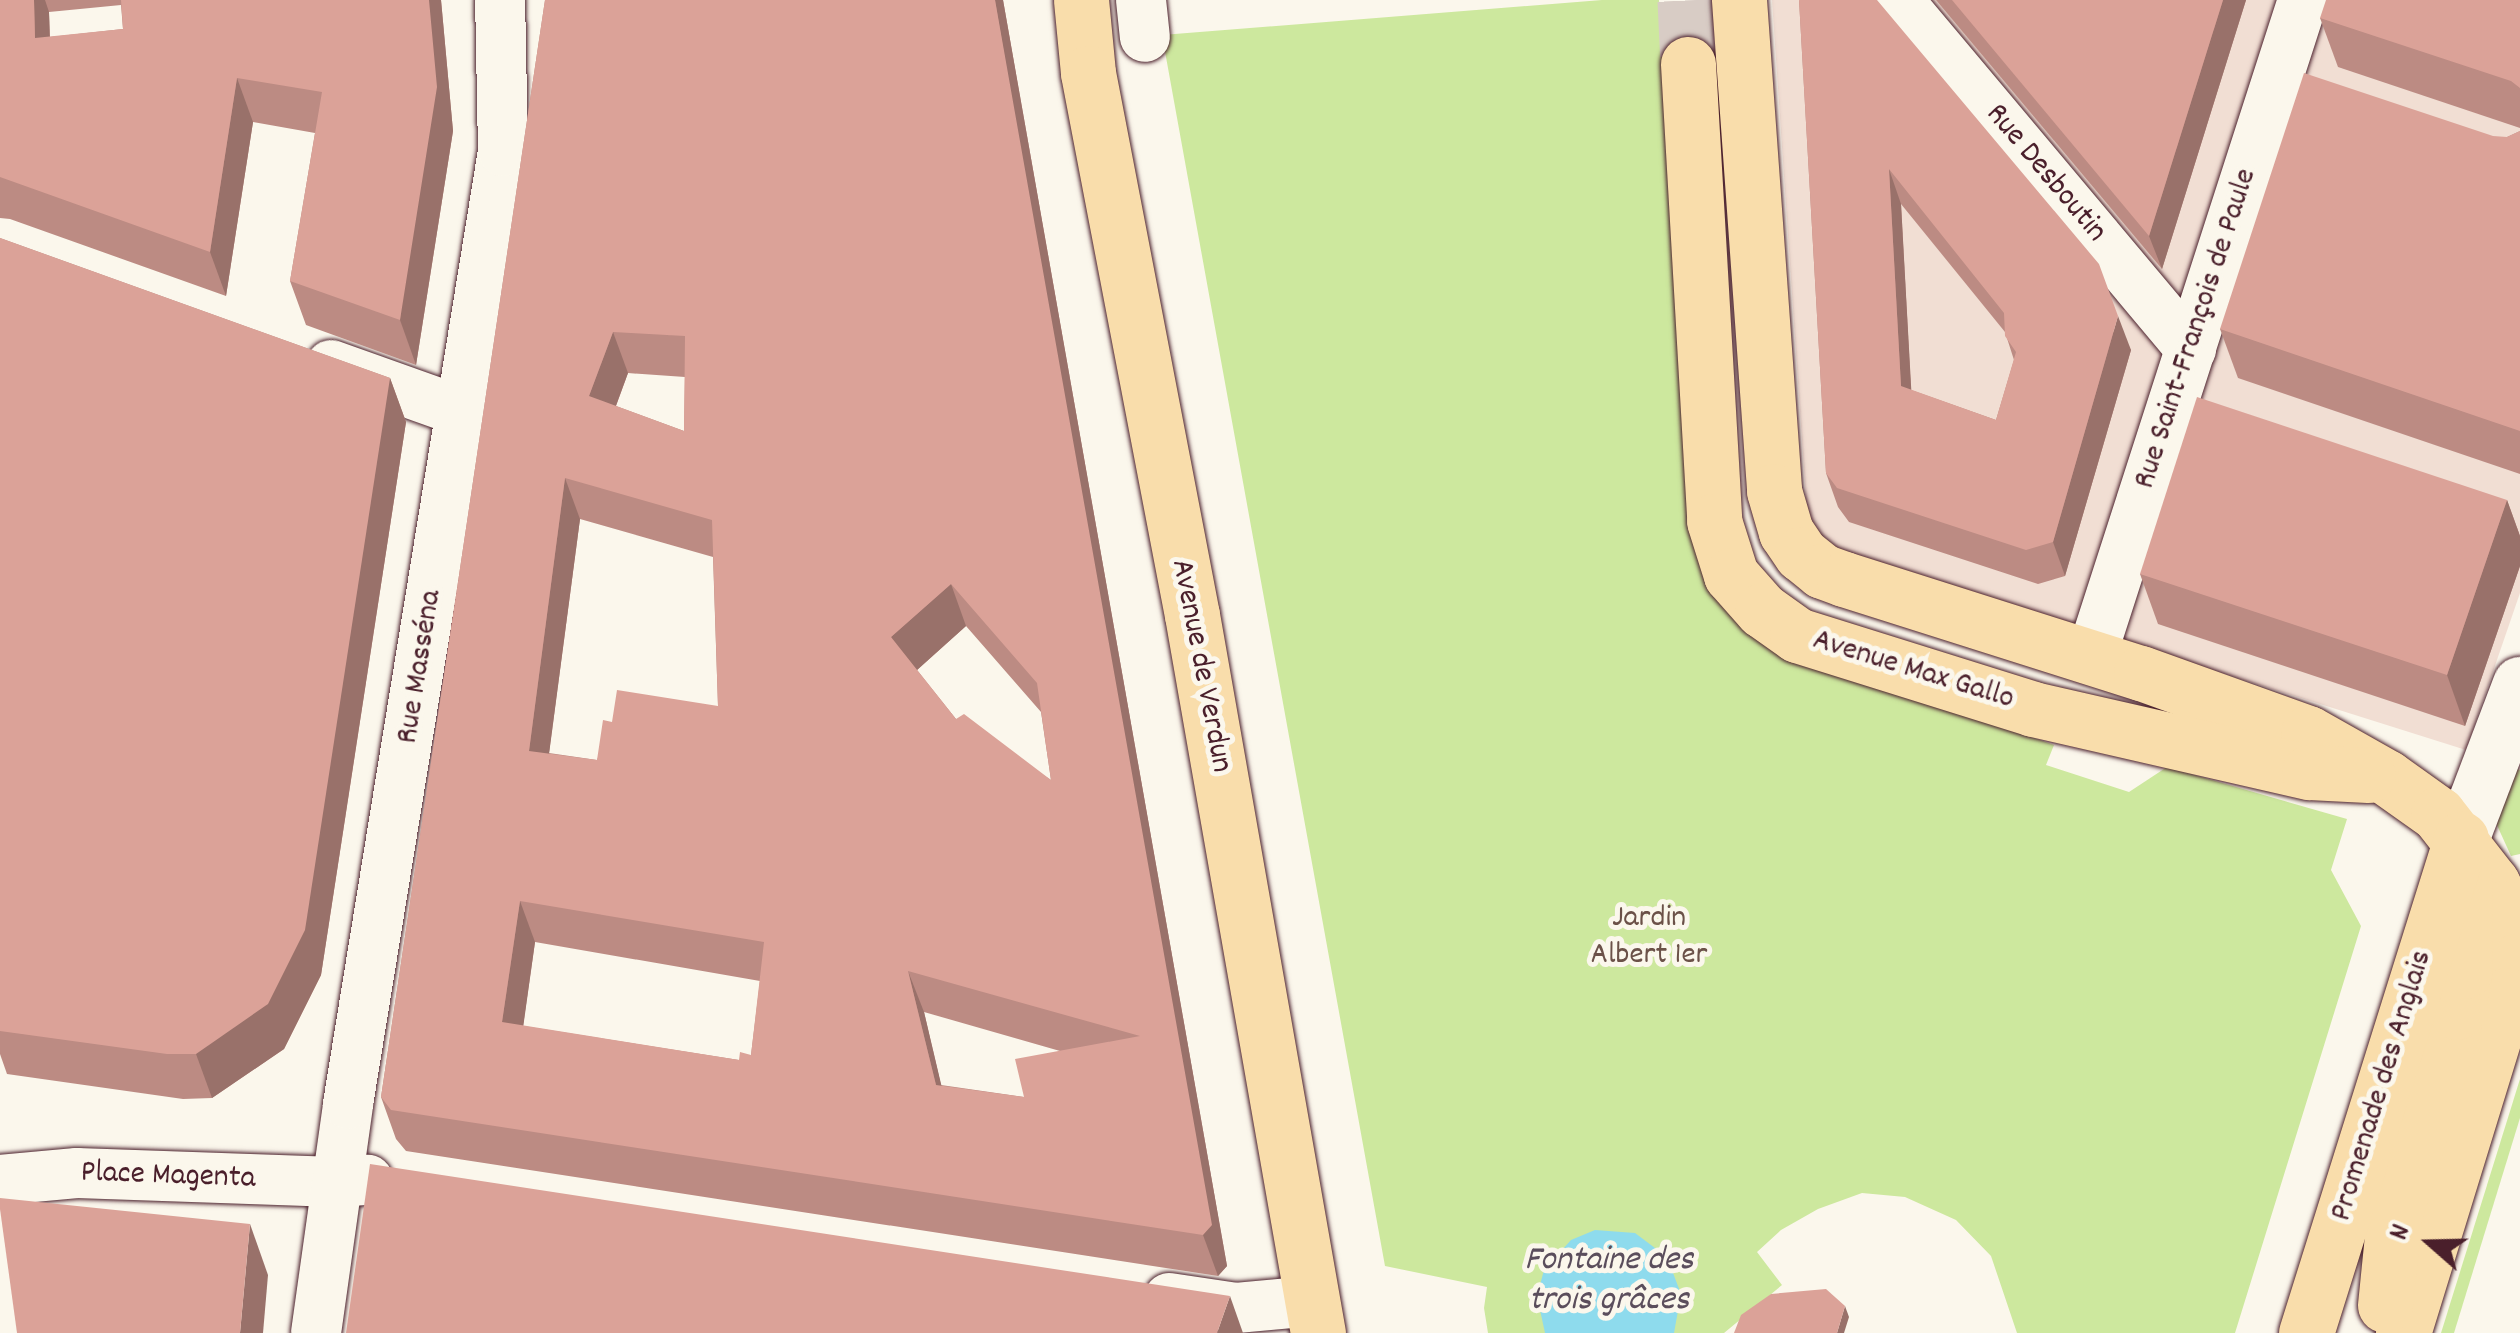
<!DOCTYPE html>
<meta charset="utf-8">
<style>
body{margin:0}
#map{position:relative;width:2520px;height:1333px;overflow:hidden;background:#fbf7ec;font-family:Dekko,sans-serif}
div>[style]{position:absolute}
.built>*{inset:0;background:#f1ded3}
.green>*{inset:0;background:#cde89e}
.water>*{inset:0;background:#8edbed}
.primary-tunnel>*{height:55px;margin-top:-27.5px;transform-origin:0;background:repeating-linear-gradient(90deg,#d8ccc5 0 55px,transparent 0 83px)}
.roads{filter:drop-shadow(0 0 2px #4a1f2b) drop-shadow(0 0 2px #4a1f2b)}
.street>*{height:50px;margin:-25px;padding:0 25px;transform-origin:25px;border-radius:25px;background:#fbf7ec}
.secondary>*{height:55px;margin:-27.5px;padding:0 27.5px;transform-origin:27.5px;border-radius:27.5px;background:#fbf7ec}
.primary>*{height:55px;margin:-27.5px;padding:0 27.5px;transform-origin:27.5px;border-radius:27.5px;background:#f9ddab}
.wall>*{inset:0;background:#bc8b83}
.shaded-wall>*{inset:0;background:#99716a}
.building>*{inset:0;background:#dba298}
span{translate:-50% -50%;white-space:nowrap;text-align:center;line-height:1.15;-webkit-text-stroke:10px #fbf7ec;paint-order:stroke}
.street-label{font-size:32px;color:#4a1f2b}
.park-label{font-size:32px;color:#6b5148}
.water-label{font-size:35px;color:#5b4e5c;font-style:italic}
.north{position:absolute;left:2380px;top:1193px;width:100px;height:100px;-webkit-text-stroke:8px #fbf7ec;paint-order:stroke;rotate:290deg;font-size:28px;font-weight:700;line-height:40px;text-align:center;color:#4a1f2b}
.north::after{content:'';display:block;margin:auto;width:35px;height:45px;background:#4a1f2b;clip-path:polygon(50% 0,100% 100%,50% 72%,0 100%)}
</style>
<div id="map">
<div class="built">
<i style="clip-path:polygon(1772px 0,2520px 0,2520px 593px,2466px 750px,1809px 543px)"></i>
</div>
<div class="green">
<i style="clip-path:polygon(1602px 0,1659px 0,1690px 505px,1772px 644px,2054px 745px,2046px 765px,2129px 792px,2167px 767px,2347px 819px,2331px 870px,2361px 926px,2235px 1333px,2017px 1333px,1991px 1256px,1956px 1220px,1905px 1197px,1862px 1193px,1818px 1209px,1781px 1230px,1757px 1252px,1782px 1285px,1724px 1333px,1488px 1333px,1484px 1308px,1487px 1287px,1385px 1266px,1162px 35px)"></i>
<i style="clip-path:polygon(2510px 766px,2520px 770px,2520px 854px,2511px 856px,2496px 823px)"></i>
<i style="clip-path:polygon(2520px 1079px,2520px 1118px,2454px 1333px,2441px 1333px)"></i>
</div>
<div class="water">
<i style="clip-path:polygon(1595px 1230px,1635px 1233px,1667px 1257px,1681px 1294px,1674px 1333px,1545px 1333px,1537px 1296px,1544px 1270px,1571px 1240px)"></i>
</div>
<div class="primary-tunnel">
<i style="left:1685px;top:0;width:64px;rotate:87.3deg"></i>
</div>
<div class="roads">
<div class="street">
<i style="left:1141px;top:0;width:37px;rotate:84deg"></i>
<i style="left:1898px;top:0;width:456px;rotate:50deg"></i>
<i style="left:331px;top:365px;width:140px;rotate:19.6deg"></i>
<i style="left:2091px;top:657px;width:690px;rotate:-72.12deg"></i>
<i style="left:0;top:1180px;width:77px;rotate:-5.2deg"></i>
<i style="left:77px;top:1173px;width:259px;rotate:2deg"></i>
<i style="left:336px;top:1182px;width:32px;rotate:-4deg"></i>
<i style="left:1169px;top:1298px;width:68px;rotate:8.5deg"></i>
<i style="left:1236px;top:1308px;width:77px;rotate:-5.2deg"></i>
<i style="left:316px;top:1333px;width:231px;rotate:-82deg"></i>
<i style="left:348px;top:1104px;width:966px;rotate:-80.76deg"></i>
<i style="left:503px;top:151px;width:151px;rotate:-91.1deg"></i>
</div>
<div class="secondary">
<i style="left:2461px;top:839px;width:166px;rotate:-69.2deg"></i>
</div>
<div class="primary">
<i style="left:1081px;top:0;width:73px;rotate:84.5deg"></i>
<i style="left:1088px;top:73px;width:552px;rotate:79.14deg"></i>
<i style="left:1192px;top:615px;width:729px;rotate:80.05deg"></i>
<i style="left:1739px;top:0;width:492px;rotate:85.9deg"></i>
<i style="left:1774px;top:491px;width:43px;rotate:73.7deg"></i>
<i style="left:1786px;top:532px;width:27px;rotate:56deg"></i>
<i style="left:1801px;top:554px;width:27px;rotate:39deg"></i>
<i style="left:1822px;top:571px;width:23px;rotate:20deg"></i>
<i style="left:1844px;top:579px;width:312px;rotate:17.6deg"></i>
<i style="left:2141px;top:673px;width:177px;rotate:19.8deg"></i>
<i style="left:2308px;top:733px;width:90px;rotate:29.4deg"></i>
<i style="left:2386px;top:777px;width:64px;rotate:35.4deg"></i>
<i style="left:2438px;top:814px;width:88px;rotate:52deg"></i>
<i style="left:2492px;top:883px;width:28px;rotate:63deg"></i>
<i style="left:2505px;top:908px;width:54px;rotate:79.3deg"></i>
<i style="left:2515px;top:961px;width:35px;rotate:103deg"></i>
<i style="left:2507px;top:995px;width:354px;rotate:107.1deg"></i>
<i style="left:1688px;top:64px;width:458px;rotate:86.7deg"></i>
<i style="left:1714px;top:521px;width:57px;rotate:72.5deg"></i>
<i style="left:1731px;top:575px;width:47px;rotate:48.5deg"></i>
<i style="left:1762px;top:610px;width:43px;rotate:35.5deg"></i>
<i style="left:1797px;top:635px;width:247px;rotate:17.4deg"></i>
<i style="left:2033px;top:709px;width:283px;rotate:12.9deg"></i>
<i style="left:2309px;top:772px;width:59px;rotate:2.9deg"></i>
<i style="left:2385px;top:1305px;width:88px;rotate:-84.2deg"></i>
<i style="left:2394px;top:1217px;width:214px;rotate:-72.9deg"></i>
<i style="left:2457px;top:1012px;width:42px;rotate:-79deg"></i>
<i style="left:2465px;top:971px;width:94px;rotate:-90.6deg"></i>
<i style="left:2306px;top:1333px;width:518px;rotate:-72.58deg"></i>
</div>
</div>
<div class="wall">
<i style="clip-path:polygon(evenodd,0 0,441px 0,453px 131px,416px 365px,306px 325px,290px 281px,315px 133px,253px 122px,226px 296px,10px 219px,0 218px,0 0,121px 5px,123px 29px,50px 37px,49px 12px,121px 5px)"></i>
<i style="clip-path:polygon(evenodd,545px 0,1003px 0,1227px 1266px,1218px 1276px,406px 1151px,396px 1139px,381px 1097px,545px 0,628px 373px,685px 377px,684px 431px,616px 406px,628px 373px,545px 0,580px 519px,713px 557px,718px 706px,612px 722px,597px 760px,549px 753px,580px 519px,545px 0,966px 626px,1041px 712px,1051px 780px,956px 719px,917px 670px,966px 626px,545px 0,535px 942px,760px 981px,751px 1055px,739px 1060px,523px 1026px,535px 942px,545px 0,924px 1012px,1060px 1051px,1024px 1097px,941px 1085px,924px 1012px)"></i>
<i style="clip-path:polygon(evenodd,1799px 0,2131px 350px,2065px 576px,2038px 584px,1849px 522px,1838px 507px,1826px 473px,1799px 0,1901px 204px,2005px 332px,2014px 360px,1996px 420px,1911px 390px,1901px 204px)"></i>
<i style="clip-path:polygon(1936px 0,2246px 0,2162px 269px)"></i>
<i style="clip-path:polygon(2520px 0,2520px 128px,2338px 67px,2320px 18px)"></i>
<i style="clip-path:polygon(2520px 131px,2520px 474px,2238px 378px,2220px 329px,2507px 137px)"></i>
<i style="clip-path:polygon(0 238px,390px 378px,406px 422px,321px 975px,284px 1049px,212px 1098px,183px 1099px,7px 1074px,0 1054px)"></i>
<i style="clip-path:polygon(2507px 500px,2520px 536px,2520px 566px,2465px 726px,2158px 624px,2140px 574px)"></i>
</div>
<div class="shaded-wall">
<i style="clip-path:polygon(34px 0,45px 0,49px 12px,51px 83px,35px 38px)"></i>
<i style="clip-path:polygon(429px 0,441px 0,453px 131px,416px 365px,400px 320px)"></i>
<i style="clip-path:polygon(995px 0,1003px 0,1227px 1266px,1218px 1276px,1203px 1235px)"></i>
<i style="clip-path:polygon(2223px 0,2246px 0,2162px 269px,2149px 236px)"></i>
<i style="clip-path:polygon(237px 78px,253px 122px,226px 296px,210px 252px)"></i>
<i style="clip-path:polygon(1889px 169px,1901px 204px,1913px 421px,1901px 386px)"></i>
<i style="clip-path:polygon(2118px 316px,2131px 350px,2065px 576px,2053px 542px)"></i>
<i style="clip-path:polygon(613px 332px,628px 373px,604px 438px,589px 396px)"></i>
<i style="clip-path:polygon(390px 378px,406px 422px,321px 975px,284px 1049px,212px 1098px,196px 1054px)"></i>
<i style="clip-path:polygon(565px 478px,580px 519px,544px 792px,529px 751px)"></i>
<i style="clip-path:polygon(2507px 500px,2520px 536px,2520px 566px,2465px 726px,2447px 675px)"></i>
<i style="clip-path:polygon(951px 584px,966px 626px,907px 679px,891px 637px)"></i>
<i style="clip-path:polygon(520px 901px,535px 942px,518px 1064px,502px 1022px)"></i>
<i style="clip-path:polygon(908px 971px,924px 1012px,951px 1126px,936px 1085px)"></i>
<i style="clip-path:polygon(250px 1224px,268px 1275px,263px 1333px,240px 1333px)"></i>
<i style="clip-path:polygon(1230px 1296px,1243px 1333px,1217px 1333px)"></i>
<i style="clip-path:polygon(1845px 1306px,1849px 1317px,1844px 1333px,1837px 1333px)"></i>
</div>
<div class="building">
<i style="clip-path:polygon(0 0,34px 0,35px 38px,123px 29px,121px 0,429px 0,437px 87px,400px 320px,290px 281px,322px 92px,237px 78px,210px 252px,0 177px)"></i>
<i style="clip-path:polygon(evenodd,545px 0,995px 0,1212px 1225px,1203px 1235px,391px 1110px,381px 1097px,545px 0,613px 332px,685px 336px,684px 431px,589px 396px,613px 332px,545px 0,565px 478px,712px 520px,718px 706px,617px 690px,612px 722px,603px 720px,597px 760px,529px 751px,565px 478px,545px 0,951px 584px,1037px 683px,1051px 780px,964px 714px,956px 719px,891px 637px,951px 584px,545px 0,520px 901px,764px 942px,751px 1055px,740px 1052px,739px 1060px,502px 1022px,520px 901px,545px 0,908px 971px,1140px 1036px,1015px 1059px,1024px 1097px,936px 1085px,908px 971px)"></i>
<i style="clip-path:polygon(evenodd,1799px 0,1877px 0,2099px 264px,2118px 316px,2053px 542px,2026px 550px,1837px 488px,1826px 473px,1799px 0,1889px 169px,2004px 313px,2005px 336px,2016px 352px,1996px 420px,1901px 386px,1889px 169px)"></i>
<i style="clip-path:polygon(1952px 0,2223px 0,2149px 236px)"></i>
<i style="clip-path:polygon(2326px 0,2520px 0,2520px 88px,2511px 81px,2320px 18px)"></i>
<i style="clip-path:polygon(2304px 73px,2493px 136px,2507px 137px,2520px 131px,2520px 431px,2220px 329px)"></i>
<i style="clip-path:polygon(0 238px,390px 378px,305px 930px,268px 1004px,196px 1054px,167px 1054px,0 1031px)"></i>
<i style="clip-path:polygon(2197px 397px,2507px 500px,2447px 675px,2140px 574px)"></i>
<i style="clip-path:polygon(370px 1164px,1230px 1296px,1217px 1333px,346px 1333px)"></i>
<i style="clip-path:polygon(0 1198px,250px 1224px,240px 1333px,17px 1333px,0 1209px)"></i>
<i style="clip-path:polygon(1826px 1289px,1845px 1306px,1837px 1333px,1734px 1333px,1741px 1315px,1771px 1294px)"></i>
</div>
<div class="street-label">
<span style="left:2045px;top:174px;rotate:50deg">Rue Desboutin</span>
<span style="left:2197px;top:329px;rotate:-72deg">Rue Saint-François de Paule</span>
<span style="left:1200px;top:666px;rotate:79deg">Avenue de Verdun</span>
<span style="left:421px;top:667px;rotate:-81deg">Rue Masséna</span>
<span style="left:1913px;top:671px;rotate:17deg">Avenue Max Gallo</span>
<span style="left:2383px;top:1086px;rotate:-73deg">Promenade des Anglais</span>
<span style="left:168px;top:1177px;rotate:2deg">Place Magenta</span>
</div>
<div class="park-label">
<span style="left:1649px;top:938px">Jardin<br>Albert 1er</span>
</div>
<div class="water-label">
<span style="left:1609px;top:1281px">Fontaine des<br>trois grâces</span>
</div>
<div class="north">N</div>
</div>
